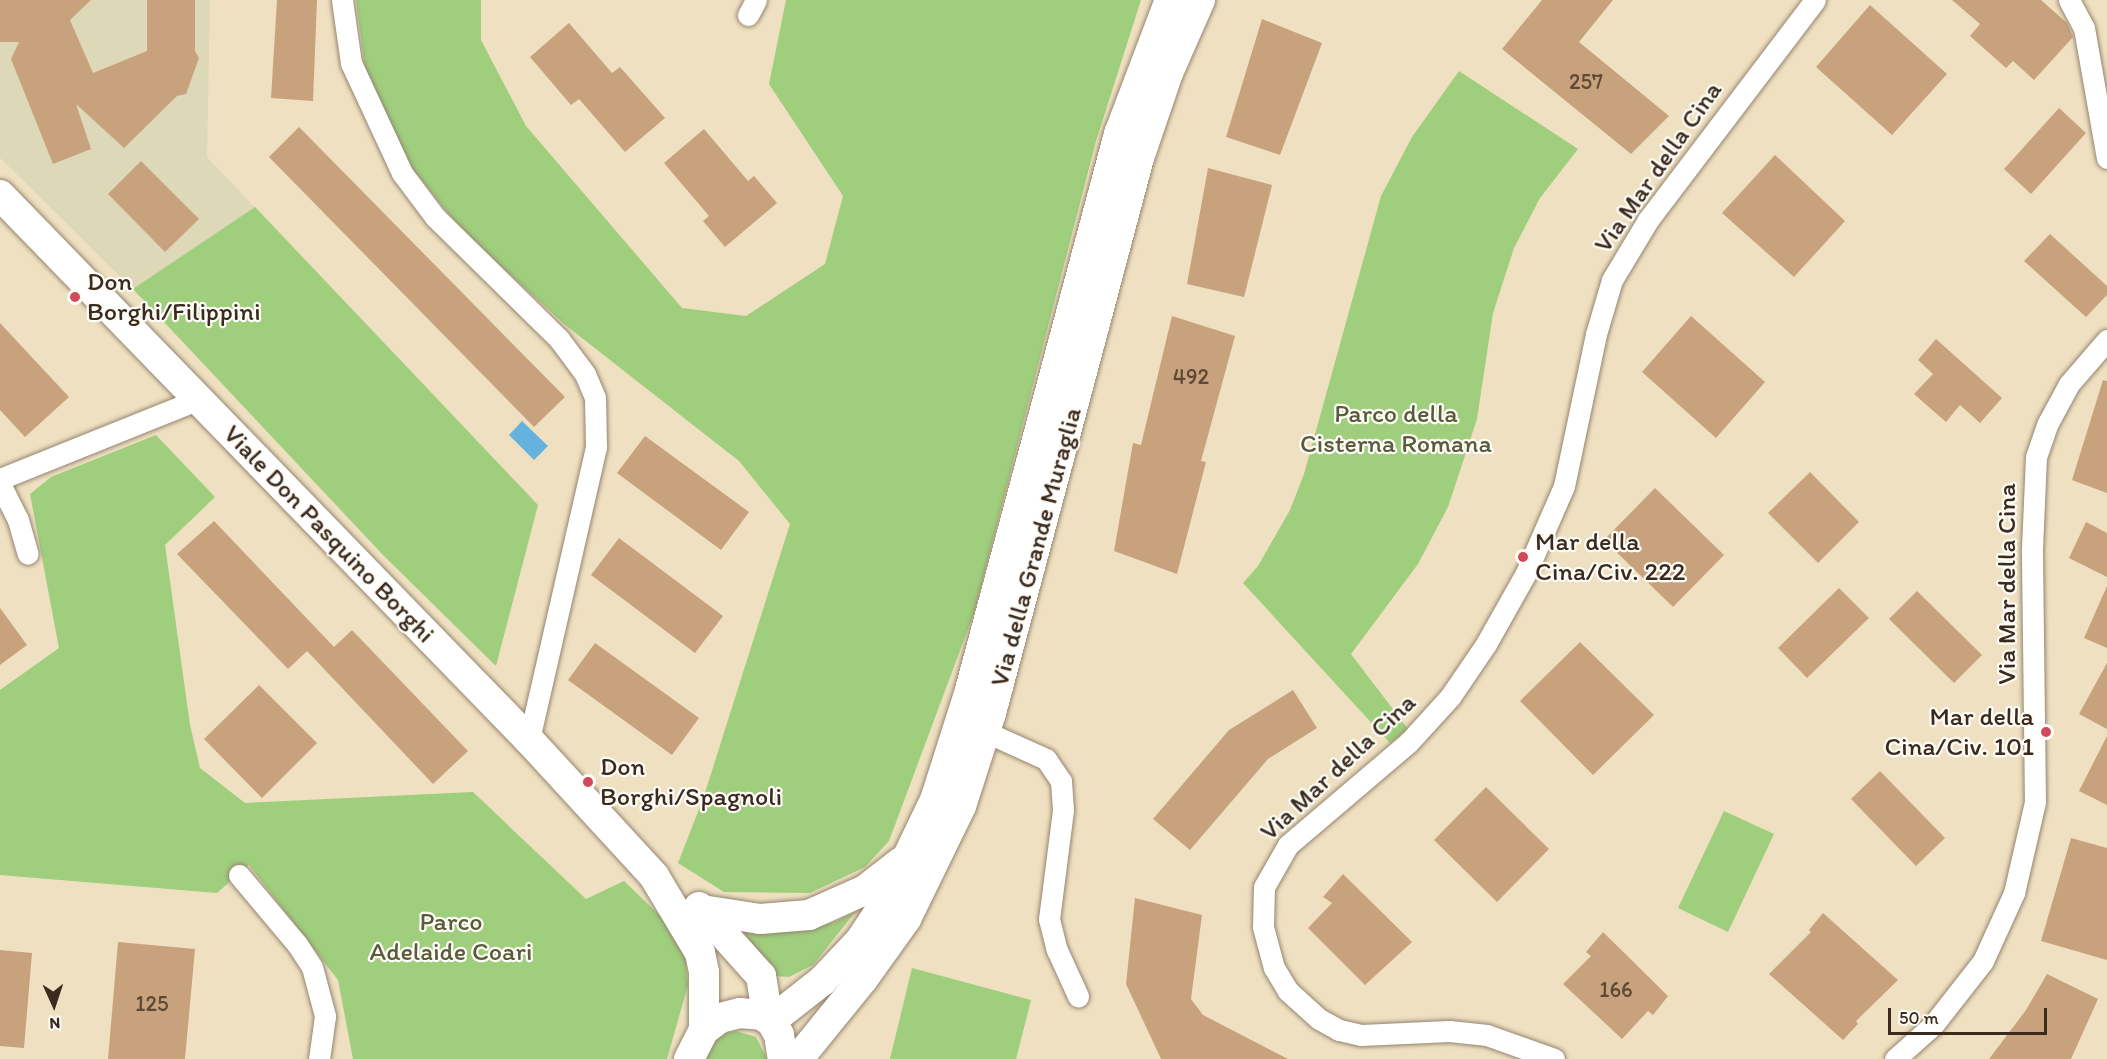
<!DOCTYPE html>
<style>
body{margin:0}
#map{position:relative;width:2107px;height:1059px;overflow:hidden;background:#efe0c1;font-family:Itim,sans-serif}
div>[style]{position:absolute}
.built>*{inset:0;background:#ddd8b8}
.green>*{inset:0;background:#9fce7d}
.water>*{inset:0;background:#65b2df}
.building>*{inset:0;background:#c8a27c}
.roads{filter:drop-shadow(0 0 2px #958570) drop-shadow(0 0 2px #958570)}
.street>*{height:21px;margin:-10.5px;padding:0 10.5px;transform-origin:10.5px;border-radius:10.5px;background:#fff}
.secondary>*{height:30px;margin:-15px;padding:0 15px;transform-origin:15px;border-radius:15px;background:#fff}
.dots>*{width:16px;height:16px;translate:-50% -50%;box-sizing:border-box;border:3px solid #fdfcf7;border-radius:50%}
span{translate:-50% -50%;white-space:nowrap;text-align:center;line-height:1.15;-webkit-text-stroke:4.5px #fdfcf7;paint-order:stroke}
.number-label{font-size:22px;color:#5e4836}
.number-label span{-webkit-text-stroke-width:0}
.street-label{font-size:26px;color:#3b2a1e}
.poi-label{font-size:26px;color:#3b2a1e}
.left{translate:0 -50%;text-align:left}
.right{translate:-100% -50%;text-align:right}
.park-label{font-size:26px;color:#595b3a}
.north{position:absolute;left:24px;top:975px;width:60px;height:60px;-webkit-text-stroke:4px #fdfcf7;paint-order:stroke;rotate:177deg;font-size:16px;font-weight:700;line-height:24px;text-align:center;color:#3b2a1e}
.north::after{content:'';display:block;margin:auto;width:21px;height:27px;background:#3b2a1e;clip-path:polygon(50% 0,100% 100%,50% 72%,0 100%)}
.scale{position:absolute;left:1888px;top:1008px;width:159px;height:27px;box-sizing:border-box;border:3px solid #3b2a1e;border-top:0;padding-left:8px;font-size:18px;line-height:21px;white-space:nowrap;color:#3b2a1e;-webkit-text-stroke:4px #fdfcf7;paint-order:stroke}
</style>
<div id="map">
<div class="built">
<i style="clip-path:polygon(0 0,210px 0,207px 157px,429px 390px,384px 556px,133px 289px,0 158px)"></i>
</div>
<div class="green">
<i style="clip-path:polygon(356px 0,481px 0,481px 40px,526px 126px,682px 308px,746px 316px,825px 264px,843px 196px,769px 84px,786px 0,1141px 0,1096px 141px,974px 613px,889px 841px,865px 867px,810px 893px,724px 892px,678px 863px,703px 799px,790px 524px,739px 461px,564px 324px,460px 228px,408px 163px,366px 77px)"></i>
<i style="clip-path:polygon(1459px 71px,1578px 149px,1540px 198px,1514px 248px,1493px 313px,1477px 419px,1448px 507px,1418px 564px,1351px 654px,1408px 729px,1390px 743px,1243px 583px,1258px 566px,1290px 510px,1304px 474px,1381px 196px,1412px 137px)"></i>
<i style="clip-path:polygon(255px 207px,538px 505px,496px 666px,384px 556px,133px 289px)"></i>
<i style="clip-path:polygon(156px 435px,215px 497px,165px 545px,190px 725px,200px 768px,245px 803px,473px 792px,586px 899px,624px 881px,676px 931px,685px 952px,688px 985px,667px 1059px,353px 1059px,338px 980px,249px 865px,217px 893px,0 875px,0 690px,59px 648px,30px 494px,51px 477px)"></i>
<i style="clip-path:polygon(1724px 811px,1774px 834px,1728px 932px,1678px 908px)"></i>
<i style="clip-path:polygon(856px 911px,813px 965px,789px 977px,774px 976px,738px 923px,805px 929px,833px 923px)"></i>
<i style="clip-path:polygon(912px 968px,1031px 1000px,1016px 1059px,890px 1059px)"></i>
<i style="clip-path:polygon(736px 1031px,756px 1037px,767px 1059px,704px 1059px,710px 1044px,723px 1034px)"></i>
</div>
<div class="water">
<i style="clip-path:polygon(522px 421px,548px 446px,534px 460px,509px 435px)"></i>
</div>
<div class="building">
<i style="clip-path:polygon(0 0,91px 0,70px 20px,93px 73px,147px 51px,147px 0,195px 0,195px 51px,199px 58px,186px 94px,177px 96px,124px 148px,76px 104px,91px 149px,53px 164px,11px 59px,19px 42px,0 42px)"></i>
<i style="clip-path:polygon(277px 0,317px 0,313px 101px,271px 98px)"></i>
<i style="clip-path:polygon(1542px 0,1613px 0,1579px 42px,1669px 116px,1631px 154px,1502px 49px)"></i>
<i style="clip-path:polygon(1952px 0,2041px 0,2067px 23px,2073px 37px,2034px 80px,2013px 61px,2006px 68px,1970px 36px,1980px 24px)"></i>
<i style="clip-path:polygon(1870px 5px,1947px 74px,1892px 135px,1816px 67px)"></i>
<i style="clip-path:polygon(1262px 19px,1322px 43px,1280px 155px,1226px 137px)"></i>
<i style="clip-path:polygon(569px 23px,612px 73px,620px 67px,665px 118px,625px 152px,579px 99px,571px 105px,530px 57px)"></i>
<i style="clip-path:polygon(2059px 108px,2086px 133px,2031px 194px,2004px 169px)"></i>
<i style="clip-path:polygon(299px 127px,565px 397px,534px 427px,269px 157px)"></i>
<i style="clip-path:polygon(704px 129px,748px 181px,754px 176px,777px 203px,725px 247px,703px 221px,709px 216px,664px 163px)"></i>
<i style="clip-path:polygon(1775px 155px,1845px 221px,1794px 277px,1722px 213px)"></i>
<i style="clip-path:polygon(141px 161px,199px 219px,165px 252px,108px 194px)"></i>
<i style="clip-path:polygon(1208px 168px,1272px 185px,1244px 297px,1187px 284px)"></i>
<i style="clip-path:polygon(2050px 234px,2107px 286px,2107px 295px,2086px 317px,2024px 261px)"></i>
<i style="clip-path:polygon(1172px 316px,1235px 336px,1201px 461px,1206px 462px,1177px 574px,1114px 551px,1133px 443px,1141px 445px)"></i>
<i style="clip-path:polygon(1691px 316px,1765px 382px,1716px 438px,1642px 372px)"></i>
<i style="clip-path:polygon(0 323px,69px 397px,25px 437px,0 410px)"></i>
<i style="clip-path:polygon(1936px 339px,2002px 398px,1980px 423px,1960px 405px,1946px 422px,1914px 394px,1933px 374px,1918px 360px)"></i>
<i style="clip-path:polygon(2103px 380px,2107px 381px,2107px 493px,2072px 480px)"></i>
<i style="clip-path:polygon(645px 436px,749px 512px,721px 550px,617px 473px)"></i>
<i style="clip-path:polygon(1810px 472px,1859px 522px,1818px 563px,1768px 513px)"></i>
<i style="clip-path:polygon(1655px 488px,1724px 555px,1673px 607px,1604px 540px)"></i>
<i style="clip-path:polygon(214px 521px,334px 647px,352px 630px,468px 751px,433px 784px,307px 651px,288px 669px,177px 554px)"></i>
<i style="clip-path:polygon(2086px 522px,2107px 533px,2107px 577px,2069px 558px)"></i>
<i style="clip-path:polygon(619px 538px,723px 616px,695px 653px,591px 575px)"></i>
<i style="clip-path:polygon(2107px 586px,2107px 648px,2084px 638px)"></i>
<i style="clip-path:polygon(1839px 588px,1869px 618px,1807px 678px,1778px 648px)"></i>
<i style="clip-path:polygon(1917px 591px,1982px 655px,1954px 683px,1889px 619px)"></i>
<i style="clip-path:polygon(0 608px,27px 645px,0 665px)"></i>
<i style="clip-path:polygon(1580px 642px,1654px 715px,1593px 775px,1520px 701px)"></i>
<i style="clip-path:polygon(595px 643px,699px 718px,672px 755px,568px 680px)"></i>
<i style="clip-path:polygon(2107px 663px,2107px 729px,2079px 714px)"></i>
<i style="clip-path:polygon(259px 685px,317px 743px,262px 798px,204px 739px)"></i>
<i style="clip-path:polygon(1293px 690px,1317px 728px,1268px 759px,1190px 850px,1153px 819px,1229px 730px)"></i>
<i style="clip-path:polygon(2107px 736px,2107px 805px,2079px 791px)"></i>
<i style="clip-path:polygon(1880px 771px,1945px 838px,1916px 866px,1851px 799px)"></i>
<i style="clip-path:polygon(1486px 787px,1549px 849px,1497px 902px,1434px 840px)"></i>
<i style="clip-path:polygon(2071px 838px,2107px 848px,2107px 960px,2041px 941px)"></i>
<i style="clip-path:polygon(1343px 874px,1412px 942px,1365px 985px,1308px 928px,1332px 903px,1323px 897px)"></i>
<i style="clip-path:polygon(1135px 898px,1202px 915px,1191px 999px,1203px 1015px,1288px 1059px,1161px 1059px,1126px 984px)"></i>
<i style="clip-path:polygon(1823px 913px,1898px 980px,1856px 1021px,1858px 1024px,1843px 1040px,1769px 974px,1811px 932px,1809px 930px)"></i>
<i style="clip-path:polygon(1603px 932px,1668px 996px,1653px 1015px,1648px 1011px,1622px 1039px,1563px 984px,1591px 956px,1586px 952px)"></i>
<i style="clip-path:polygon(118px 942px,195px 949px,185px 1059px,108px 1059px)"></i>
<i style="clip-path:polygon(0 950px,32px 953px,24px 1048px,0 1046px)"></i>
<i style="clip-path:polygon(2047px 974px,2098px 999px,2071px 1059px,1989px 1059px,2026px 1010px)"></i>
</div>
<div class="roads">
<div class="street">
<i style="left:342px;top:0;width:64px;rotate:81.9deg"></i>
<i style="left:351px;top:63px;width:121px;rotate:65.1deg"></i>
<i style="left:402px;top:173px;width:55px;rotate:53.1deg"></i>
<i style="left:435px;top:217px;width:174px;rotate:44.5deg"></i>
<i style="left:559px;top:339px;width:44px;rotate:53.4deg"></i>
<i style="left:585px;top:374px;width:26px;rotate:67deg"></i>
<i style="left:595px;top:398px;width:49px;rotate:88.8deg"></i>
<i style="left:596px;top:447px;width:301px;rotate:102.9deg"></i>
<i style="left:2069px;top:0;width:32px;rotate:62deg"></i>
<i style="left:2084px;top:28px;width:132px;rotate:80deg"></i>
<i style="left:748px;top:15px;width:17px;rotate:-62deg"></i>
<i style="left:0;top:479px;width:214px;rotate:-21.9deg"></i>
<i style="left:0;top:484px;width:40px;rotate:63.4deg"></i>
<i style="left:18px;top:520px;width:35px;rotate:74deg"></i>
<i style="left:986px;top:732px;width:66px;rotate:24.2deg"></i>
<i style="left:1046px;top:759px;width:27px;rotate:56deg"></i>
<i style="left:1061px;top:781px;width:29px;rotate:86deg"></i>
<i style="left:1063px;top:810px;width:110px;rotate:97.3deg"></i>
<i style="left:1049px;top:919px;width:32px;rotate:76deg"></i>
<i style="left:1057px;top:950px;width:51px;rotate:65.5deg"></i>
<i style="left:239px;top:875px;width:90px;rotate:50deg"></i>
<i style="left:297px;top:944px;width:27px;rotate:57deg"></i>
<i style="left:312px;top:967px;width:51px;rotate:75.1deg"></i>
<i style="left:325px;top:1016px;width:43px;rotate:97.9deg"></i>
<i style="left:1554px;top:1059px;width:71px;rotate:-160.3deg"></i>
<i style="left:1487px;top:1035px;width:38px;rotate:-174deg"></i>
<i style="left:1449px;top:1031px;width:88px;rotate:177.4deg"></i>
<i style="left:1361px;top:1035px;width:23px;rotate:-167deg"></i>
<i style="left:1339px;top:1030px;width:23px;rotate:-151deg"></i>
<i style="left:1319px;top:1019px;width:42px;rotate:-137.9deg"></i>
<i style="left:1288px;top:991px;width:27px;rotate:-121deg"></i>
<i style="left:1274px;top:968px;width:42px;rotate:-105deg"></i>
<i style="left:1263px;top:927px;width:40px;rotate:-88.6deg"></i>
<i style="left:1264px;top:887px;width:48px;rotate:-60.3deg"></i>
<i style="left:1288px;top:845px;width:159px;rotate:-40.4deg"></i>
<i style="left:1409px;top:742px;width:61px;rotate:-47.7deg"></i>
<i style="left:1450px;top:697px;width:64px;rotate:-55.8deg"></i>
<i style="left:1486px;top:644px;width:81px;rotate:-60.6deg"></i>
<i style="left:1526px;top:573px;width:95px;rotate:-66.4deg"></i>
<i style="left:1564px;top:486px;width:155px;rotate:-78.1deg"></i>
<i style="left:1596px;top:334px;width:56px;rotate:-73.5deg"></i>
<i style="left:1612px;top:280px;width:70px;rotate:-59deg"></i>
<i style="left:1648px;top:220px;width:276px;rotate:-52.8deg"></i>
<i style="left:1895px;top:1059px;width:51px;rotate:-41.8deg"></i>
<i style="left:1933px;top:1025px;width:81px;rotate:-52deg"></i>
<i style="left:1983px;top:961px;width:75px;rotate:-65.5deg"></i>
<i style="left:2014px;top:893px;width:93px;rotate:-77deg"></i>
<i style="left:2035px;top:802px;width:254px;rotate:-90.7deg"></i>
<i style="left:2032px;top:548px;width:91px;rotate:-87.5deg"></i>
<i style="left:2036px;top:457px;width:36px;rotate:-71deg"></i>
<i style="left:2048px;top:423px;width:44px;rotate:-61.7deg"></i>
<i style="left:2069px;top:384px;width:58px;rotate:-49.2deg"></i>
</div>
<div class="secondary">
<i style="left:0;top:195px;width:760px;rotate:45.85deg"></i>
<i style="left:529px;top:740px;width:185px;rotate:47.4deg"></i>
<i style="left:654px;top:876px;width:90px;rotate:59.1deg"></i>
<i style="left:700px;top:953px;width:19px;rotate:78deg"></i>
<i style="left:704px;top:972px;width:58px;rotate:90deg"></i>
<i style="left:699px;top:907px;width:93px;rotate:48.1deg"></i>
<i style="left:761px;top:976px;width:44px;rotate:80.8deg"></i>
<i style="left:702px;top:910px;width:59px;rotate:8.8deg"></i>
<i style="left:760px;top:919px;width:49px;rotate:-4.7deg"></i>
<i style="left:809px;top:915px;width:61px;rotate:-24.1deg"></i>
<i style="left:865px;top:890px;width:46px;rotate:-37.9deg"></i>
<i style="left:771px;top:1021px;width:65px;rotate:-38.1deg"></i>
<i style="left:822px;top:981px;width:55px;rotate:-46.5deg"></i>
<i style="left:860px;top:941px;width:49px;rotate:-56.6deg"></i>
<i style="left:887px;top:900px;width:111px;rotate:-64.4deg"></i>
<i style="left:935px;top:800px;width:115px;rotate:-72.3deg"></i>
<i style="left:970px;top:690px;width:576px;rotate:-75deg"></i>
<i style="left:1119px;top:134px;width:143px;rotate:-69.2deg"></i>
<i style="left:689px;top:1059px;width:33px;rotate:-63deg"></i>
<i style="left:704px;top:1030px;width:20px;rotate:-37deg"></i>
<i style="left:720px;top:1018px;width:21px;rotate:-14deg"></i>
<i style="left:740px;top:1013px;width:21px;rotate:5deg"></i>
<i style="left:761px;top:1015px;width:12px;rotate:31deg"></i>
<i style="left:771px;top:1021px;width:16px;rotate:60deg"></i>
<i style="left:779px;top:1035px;width:24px;rotate:81deg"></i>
<i style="left:798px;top:1059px;width:103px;rotate:-50.9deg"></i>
<i style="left:863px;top:979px;width:74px;rotate:-54.4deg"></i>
<i style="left:906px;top:919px;width:126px;rotate:-64deg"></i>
<i style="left:961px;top:806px;width:98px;rotate:-72.1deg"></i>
<i style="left:991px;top:713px;width:574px;rotate:-75.07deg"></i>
<i style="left:1139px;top:158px;width:90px;rotate:-71.2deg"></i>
<i style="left:1168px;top:73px;width:80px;rotate:-66.3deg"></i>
</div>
</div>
<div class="dots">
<i style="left:75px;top:297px;background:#d1495b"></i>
<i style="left:1523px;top:557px;background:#d1495b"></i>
<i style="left:2046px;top:732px;background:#d1495b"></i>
<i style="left:588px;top:782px;background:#d1495b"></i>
</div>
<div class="number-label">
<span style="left:1586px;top:82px">257</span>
<span style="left:1191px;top:377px">492</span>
<span style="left:1616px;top:990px">166</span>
<span style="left:152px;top:1004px">125</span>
</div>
<div class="street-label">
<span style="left:1658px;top:167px;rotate:-55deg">Via Mar della Cina</span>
<span style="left:329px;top:534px;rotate:46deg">Viale Don Pasquino Borghi</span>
<span style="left:1036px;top:547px;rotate:-75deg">Via della Grande Muraglia</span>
<span style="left:2007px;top:584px;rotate:-90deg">Via Mar della Cina</span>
<span style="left:1338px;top:767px;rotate:-43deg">Via Mar della Cina</span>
</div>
<div class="poi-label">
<span class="left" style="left:87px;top:297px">Don<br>Borghi/Filippini</span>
<span class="left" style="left:1535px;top:557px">Mar della<br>Cina/Civ. 222</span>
<span class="right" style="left:2034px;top:732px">Mar della<br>Cina/Civ. 101</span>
<span class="left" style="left:600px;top:782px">Don<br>Borghi/Spagnoli</span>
</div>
<div class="park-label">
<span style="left:1396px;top:429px">Parco della<br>Cisterna Romana</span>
<span style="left:451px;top:937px">Parco<br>Adelaide Coari</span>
</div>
<div class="north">N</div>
<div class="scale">50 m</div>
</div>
